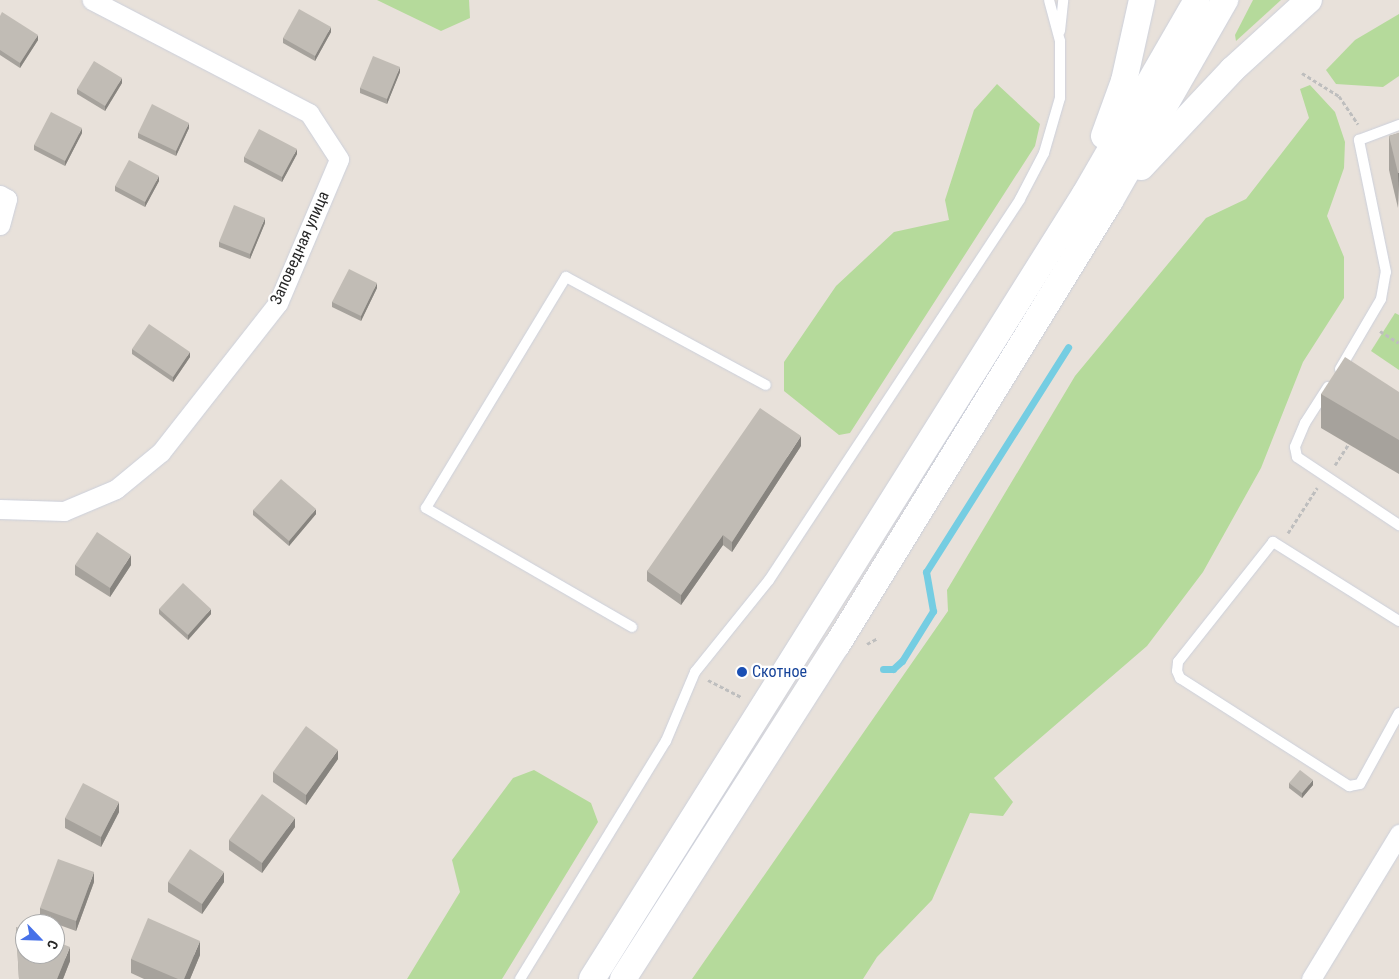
<!DOCTYPE html>
<meta charset="utf-8">
<style>
body{margin:0}
#map{position:relative;width:1399px;height:979px;overflow:hidden;background:#e8e1da;font-family:"Roboto Condensed",sans-serif}
div>[style]{position:absolute}
.green>*{inset:0;background:#b5da9b}
.stream>*{height:7px;margin:-3.5px;padding:0 3.5px;transform-origin:3.5px;border-radius:3.5px;background:#75cde2}
.path>*{height:3px;margin-top:-1.5px;transform-origin:0;background:repeating-linear-gradient(90deg,#bebebe 0 4px,transparent 0 6.5px)}
.roads{filter:drop-shadow(0 0 1px #ccd0db) drop-shadow(0 0 1px #ccd0db)}
.service>*{height:10px;margin:-5px;padding:0 5px;transform-origin:5px;border-radius:5px;background:#fff}
.minor>*{height:19px;margin:-9.5px;padding:0 9.5px;transform-origin:9.5px;border-radius:9.5px;background:#fff}
.secondary>*{height:26px;margin:-13px;padding:0 13px;transform-origin:13px;border-radius:13px;background:#fff}
.wall>*{inset:0;background:#a6a29c}
.shaded-wall>*{inset:0;background:#87847f}
.building>*{inset:0;background:#c1bcb5}
.dots>*{width:14px;height:14px;translate:-50% -50%;box-sizing:border-box;border:2px solid #fff;border-radius:50%}
span{translate:-50% -50%;white-space:nowrap;text-align:center;line-height:1.15;-webkit-text-stroke:4.5px #fff;paint-order:stroke}
.street-label{font-size:16px;color:#272727}
.transit-label{font-size:16px;color:#164399}
.left{translate:0 -50%;text-align:left}
.north{position:absolute;left:15px;top:914px;width:50px;height:50px;box-sizing:border-box;background:#fff;border:1px solid #a9a9a9;border-radius:50%;rotate:114deg;font-size:14px;font-weight:700;line-height:20px;text-align:center;color:#272727}
.north::after{content:'';display:block;margin:auto;width:18px;height:22px;background:#4771e8;clip-path:polygon(50% 0,100% 100%,50% 72%,0 100%)}
</style>
<div id="map">
<div class="green">
<i style="clip-path:polygon(377px 0,469px 0,470px 18px,441px 31px)"></i>
<i style="clip-path:polygon(1253px 0,1281px 0,1236px 41px,1235px 35px)"></i>
<i style="clip-path:polygon(1399px 14px,1399px 76px,1383px 87px,1336px 84px,1326px 70px,1355px 40px)"></i>
<i style="clip-path:polygon(997px 84px,1040px 124px,1035px 146px,850px 433px,839px 435px,784px 391px,784px 362px,836px 286px,894px 232px,949px 220px,945px 200px,974px 110px)"></i>
<i style="clip-path:polygon(1310px 85px,1335px 112px,1345px 142px,1344px 168px,1327px 216px,1344px 257px,1344px 298px,1303px 362px,1261px 468px,1203px 572px,1147px 646px,994px 778px,1013px 802px,1003px 816px,970px 813px,932px 900px,877px 957px,863px 979px,692px 979px,948px 611px,947px 590px,1075px 376px,1206px 218px,1246px 199px,1309px 118px,1300px 89px)"></i>
<i style="clip-path:polygon(1395px 313px,1399px 315px,1399px 370px,1371px 351px)"></i>
<i style="clip-path:polygon(534px 770px,591px 803px,598px 822px,502px 979px,407px 979px,460px 892px,452px 860px,513px 778px)"></i>
</div>
<div class="stream">
<i style="left:883px;top:669px;width:10px"></i>
<i style="left:893px;top:669px;width:12px;rotate:-42deg"></i>
<i style="left:902px;top:661px;width:59px;rotate:-58.2deg"></i>
<i style="left:933px;top:611px;width:40px;rotate:-100deg"></i>
<i style="left:926px;top:572px;width:266px;rotate:-57.7deg"></i>
</div>
<div class="path">
<i style="left:1302px;top:73px;width:44px;rotate:31.9deg"></i>
<i style="left:1339px;top:96px;width:34px;rotate:56deg"></i>
<i style="left:1380px;top:331px;width:22px;rotate:32deg"></i>
<i style="left:1335px;top:465px;width:27px;rotate:-57deg"></i>
<i style="left:1288px;top:533px;width:54px;rotate:-57.2deg"></i>
<i style="left:867px;top:644px;width:13px;rotate:-29deg"></i>
<i style="left:708px;top:680px;width:37px;rotate:27deg"></i>
</div>
<div class="roads">
<div class="service">
<i style="left:1060px;top:31px;width:31px;rotate:-84deg"></i>
<i style="left:1340px;top:369px;width:81px;rotate:-59.6deg"></i>
<i style="left:1381px;top:299px;width:27px;rotate:-80deg"></i>
<i style="left:1386px;top:272px;width:135px;rotate:-101.6deg"></i>
<i style="left:1359px;top:140px;width:43px;rotate:-20.6deg"></i>
<i style="left:1328px;top:387px;width:43px;rotate:122.6deg"></i>
<i style="left:1305px;top:423px;width:26px;rotate:113deg"></i>
<i style="left:1295px;top:447px;width:10px;rotate:79deg"></i>
<i style="left:1297px;top:457px;width:123px;rotate:33.7deg"></i>
<i style="left:1399px;top:621px;width:149px;rotate:-147.9deg"></i>
<i style="left:1273px;top:542px;width:153px;rotate:128.4deg"></i>
<i style="left:1178px;top:662px;width:9px;rotate:96deg"></i>
<i style="left:1177px;top:671px;width:8px;rotate:67deg"></i>
<i style="left:1180px;top:678px;width:201px;rotate:32.6deg"></i>
<i style="left:1349px;top:786px;width:11px;rotate:-10deg"></i>
<i style="left:1360px;top:784px;width:81px;rotate:-61.2deg"></i>
<i style="left:632px;top:627px;width:238px;rotate:-150deg"></i>
<i style="left:426px;top:508px;width:270px;rotate:-58.8deg"></i>
<i style="left:566px;top:277px;width:227px;rotate:28.4deg"></i>
<i style="left:520px;top:979px;width:279px;rotate:-58.5deg"></i>
<i style="left:666px;top:741px;width:75px;rotate:-67.2deg"></i>
<i style="left:695px;top:672px;width:118px;rotate:-51.2deg"></i>
<i style="left:769px;top:580px;width:456px;rotate:-56.6deg"></i>
<i style="left:1020px;top:199px;width:52px;rotate:-62.4deg"></i>
<i style="left:1044px;top:153px;width:57px;rotate:-73.8deg"></i>
<i style="left:1060px;top:98px;width:57px;rotate:-90deg"></i>
<i style="left:1060px;top:41px;width:42px;rotate:-105deg"></i>
</div>
<div class="minor">
<i style="left:0;top:195px;width:8px;rotate:30deg"></i>
<i style="left:7px;top:199px;width:27px;rotate:105deg"></i>
<i style="left:0;top:509px;width:64px;rotate:1.8deg"></i>
<i style="left:64px;top:511px;width:56px;rotate:-22.9deg"></i>
<i style="left:116px;top:489px;width:58px;rotate:-39.4deg"></i>
<i style="left:161px;top:452px;width:189px;rotate:-51.9deg"></i>
<i style="left:278px;top:303px;width:156px;rotate:-67deg"></i>
<i style="left:339px;top:159px;width:55px;rotate:-123.1deg"></i>
<i style="left:309px;top:113px;width:245px;rotate:-152.5deg"></i>
<i style="left:1311px;top:979px;width:170px;rotate:-58.7deg"></i>
</div>
<div class="secondary">
<i style="left:1104px;top:136px;width:59px;rotate:-70deg"></i>
<i style="left:1124px;top:81px;width:83px;rotate:-77.5deg"></i>
<i style="left:1141px;top:167px;width:133px;rotate:-46.8deg"></i>
<i style="left:1232px;top:70px;width:104px;rotate:-42.3deg"></i>
<i style="left:592px;top:979px;width:927px;rotate:-57.87deg"></i>
<i style="left:1085px;top:194px;width:224px;rotate:-60deg"></i>
<i style="left:623px;top:979px;width:397px;rotate:-57.4deg"></i>
<i style="left:837px;top:645px;width:521px;rotate:-58.41deg"></i>
<i style="left:1110px;top:201px;width:232px;rotate:-60.2deg"></i>
</div>
</div>
<div class="wall">
<i style="clip-path:polygon(0 16px,38px 40px,20px 68px,0 55px)"></i>
<i style="clip-path:polygon(331px 32px,315px 61px,283px 43px,283px 38px)"></i>
<i style="clip-path:polygon(400px 72px,387px 104px,360px 93px,360px 88px)"></i>
<i style="clip-path:polygon(122px 83px,105px 111px,77px 94px,77px 89px)"></i>
<i style="clip-path:polygon(189px 128px,176px 156px,138px 138px,138px 133px)"></i>
<i style="clip-path:polygon(82px 133px,65px 166px,34px 150px,34px 145px)"></i>
<i style="clip-path:polygon(1399px 133px,1398px 208px,1389px 170px,1389px 136px)"></i>
<i style="clip-path:polygon(297px 154px,282px 182px,244px 162px,244px 157px)"></i>
<i style="clip-path:polygon(159px 181px,145px 207px,115px 191px,115px 186px)"></i>
<i style="clip-path:polygon(265px 223px,250px 259px,219px 247px,219px 242px)"></i>
<i style="clip-path:polygon(377px 288px,361px 321px,332px 307px,332px 302px)"></i>
<i style="clip-path:polygon(132px 349px,190px 357px,173px 382px,132px 354px)"></i>
<i style="clip-path:polygon(1399px 392px,1399px 474px,1321px 428px,1321px 394px)"></i>
<i style="clip-path:polygon(801px 446px,732px 552px,723px 545px,681px 605px,647px 581px,647px 571px)"></i>
<i style="clip-path:polygon(253px 510px,316px 514px,289px 546px,253px 515px)"></i>
<i style="clip-path:polygon(75px 565px,131px 565px,110px 597px,75px 575px)"></i>
<i style="clip-path:polygon(159px 609px,211px 614px,188px 640px,159px 614px)"></i>
<i style="clip-path:polygon(338px 759px,306px 805px,273px 782px,273px 772px)"></i>
<i style="clip-path:polygon(1289px 783px,1313px 785px,1302px 798px,1289px 788px)"></i>
<i style="clip-path:polygon(119px 812px,101px 847px,65px 828px,65px 818px)"></i>
<i style="clip-path:polygon(295px 827px,262px 873px,229px 850px,229px 840px)"></i>
<i style="clip-path:polygon(94px 882px,76px 931px,40px 918px,40px 908px)"></i>
<i style="clip-path:polygon(168px 882px,224px 882px,202px 914px,168px 892px)"></i>
<i style="clip-path:polygon(16px 927px,70px 961px,63px 979px,19px 979px)"></i>
<i style="clip-path:polygon(200px 955px,190px 979px,144px 979px,131px 973px,131px 959px)"></i>
</div>
<div class="shaded-wall">
<i style="clip-path:polygon(331px 27px,331px 32px,315px 61px,315px 56px)"></i>
<i style="clip-path:polygon(38px 35px,38px 40px,20px 68px,20px 63px)"></i>
<i style="clip-path:polygon(400px 67px,400px 72px,387px 104px,387px 99px)"></i>
<i style="clip-path:polygon(122px 78px,122px 83px,105px 111px,105px 106px)"></i>
<i style="clip-path:polygon(189px 123px,189px 128px,176px 156px,176px 151px)"></i>
<i style="clip-path:polygon(82px 128px,82px 133px,65px 166px,65px 161px)"></i>
<i style="clip-path:polygon(297px 149px,297px 154px,282px 182px,282px 177px)"></i>
<i style="clip-path:polygon(1398px 173px,1399px 173px,1398px 208px)"></i>
<i style="clip-path:polygon(159px 176px,159px 181px,145px 207px,145px 202px)"></i>
<i style="clip-path:polygon(265px 218px,265px 223px,250px 259px,250px 254px)"></i>
<i style="clip-path:polygon(377px 283px,377px 288px,361px 321px,361px 316px)"></i>
<i style="clip-path:polygon(190px 352px,190px 357px,173px 382px,173px 377px)"></i>
<i style="clip-path:polygon(801px 436px,801px 446px,732px 552px,732px 542px)"></i>
<i style="clip-path:polygon(316px 509px,316px 514px,289px 546px,289px 541px)"></i>
<i style="clip-path:polygon(723px 535px,723px 545px,681px 605px,681px 595px)"></i>
<i style="clip-path:polygon(131px 555px,131px 565px,110px 597px,110px 588px)"></i>
<i style="clip-path:polygon(211px 609px,211px 614px,188px 640px,188px 635px)"></i>
<i style="clip-path:polygon(338px 750px,338px 759px,306px 805px,306px 795px)"></i>
<i style="clip-path:polygon(1313px 780px,1313px 785px,1302px 798px,1302px 793px)"></i>
<i style="clip-path:polygon(119px 802px,119px 812px,101px 847px,101px 837px)"></i>
<i style="clip-path:polygon(295px 818px,295px 827px,262px 873px,262px 863px)"></i>
<i style="clip-path:polygon(94px 872px,94px 882px,76px 931px,76px 921px)"></i>
<i style="clip-path:polygon(224px 872px,224px 882px,202px 914px,202px 904px)"></i>
<i style="clip-path:polygon(200px 941px,200px 955px,190px 979px,184px 979px)"></i>
<i style="clip-path:polygon(70px 947px,70px 961px,63px 979px,57px 979px)"></i>
</div>
<div class="building">
<i style="clip-path:polygon(299px 9px,331px 27px,315px 56px,283px 38px)"></i>
<i style="clip-path:polygon(2px 12px,38px 35px,20px 63px,0 50px,0 16px)"></i>
<i style="clip-path:polygon(373px 56px,400px 67px,387px 99px,360px 88px)"></i>
<i style="clip-path:polygon(94px 61px,122px 78px,105px 106px,77px 89px)"></i>
<i style="clip-path:polygon(152px 104px,189px 123px,176px 151px,138px 133px)"></i>
<i style="clip-path:polygon(51px 112px,82px 128px,65px 161px,34px 145px)"></i>
<i style="clip-path:polygon(259px 129px,297px 149px,282px 177px,244px 157px)"></i>
<i style="clip-path:polygon(1399px 133px,1399px 173px,1398px 173px,1389px 136px)"></i>
<i style="clip-path:polygon(129px 160px,159px 176px,145px 202px,115px 186px)"></i>
<i style="clip-path:polygon(234px 205px,265px 218px,250px 254px,219px 242px)"></i>
<i style="clip-path:polygon(349px 269px,377px 283px,361px 316px,332px 302px)"></i>
<i style="clip-path:polygon(149px 324px,190px 352px,173px 377px,132px 349px)"></i>
<i style="clip-path:polygon(1345px 357px,1399px 392px,1399px 440px,1321px 394px)"></i>
<i style="clip-path:polygon(760px 408px,801px 436px,732px 542px,723px 535px,681px 595px,647px 571px)"></i>
<i style="clip-path:polygon(281px 479px,316px 509px,289px 541px,253px 510px)"></i>
<i style="clip-path:polygon(97px 532px,131px 555px,110px 588px,75px 565px)"></i>
<i style="clip-path:polygon(183px 583px,211px 609px,188px 635px,159px 609px)"></i>
<i style="clip-path:polygon(306px 726px,338px 750px,306px 795px,273px 772px)"></i>
<i style="clip-path:polygon(1300px 770px,1313px 780px,1302px 793px,1289px 783px)"></i>
<i style="clip-path:polygon(83px 783px,119px 802px,101px 837px,65px 818px)"></i>
<i style="clip-path:polygon(262px 794px,295px 818px,262px 863px,229px 840px)"></i>
<i style="clip-path:polygon(190px 849px,224px 872px,202px 904px,168px 882px)"></i>
<i style="clip-path:polygon(58px 859px,94px 872px,76px 921px,40px 908px)"></i>
<i style="clip-path:polygon(148px 918px,200px 941px,184px 979px,178px 979px,131px 959px)"></i>
<i style="clip-path:polygon(16px 927px,25px 930px,25px 954px,55px 954px,55px 941px,70px 947px,57px 979px,19px 979px)"></i>
</div>
<div class="dots">
<i style="left:742px;top:672px;background:#1a4fb4"></i>
</div>
<div class="street-label">
<span style="left:300px;top:248px;rotate:-66deg">Заповедная улица</span>
</div>
<div class="transit-label">
<span class="left" style="left:752px;top:672px">Скотное</span>
</div>
<div class="north">С</div>
</div>
